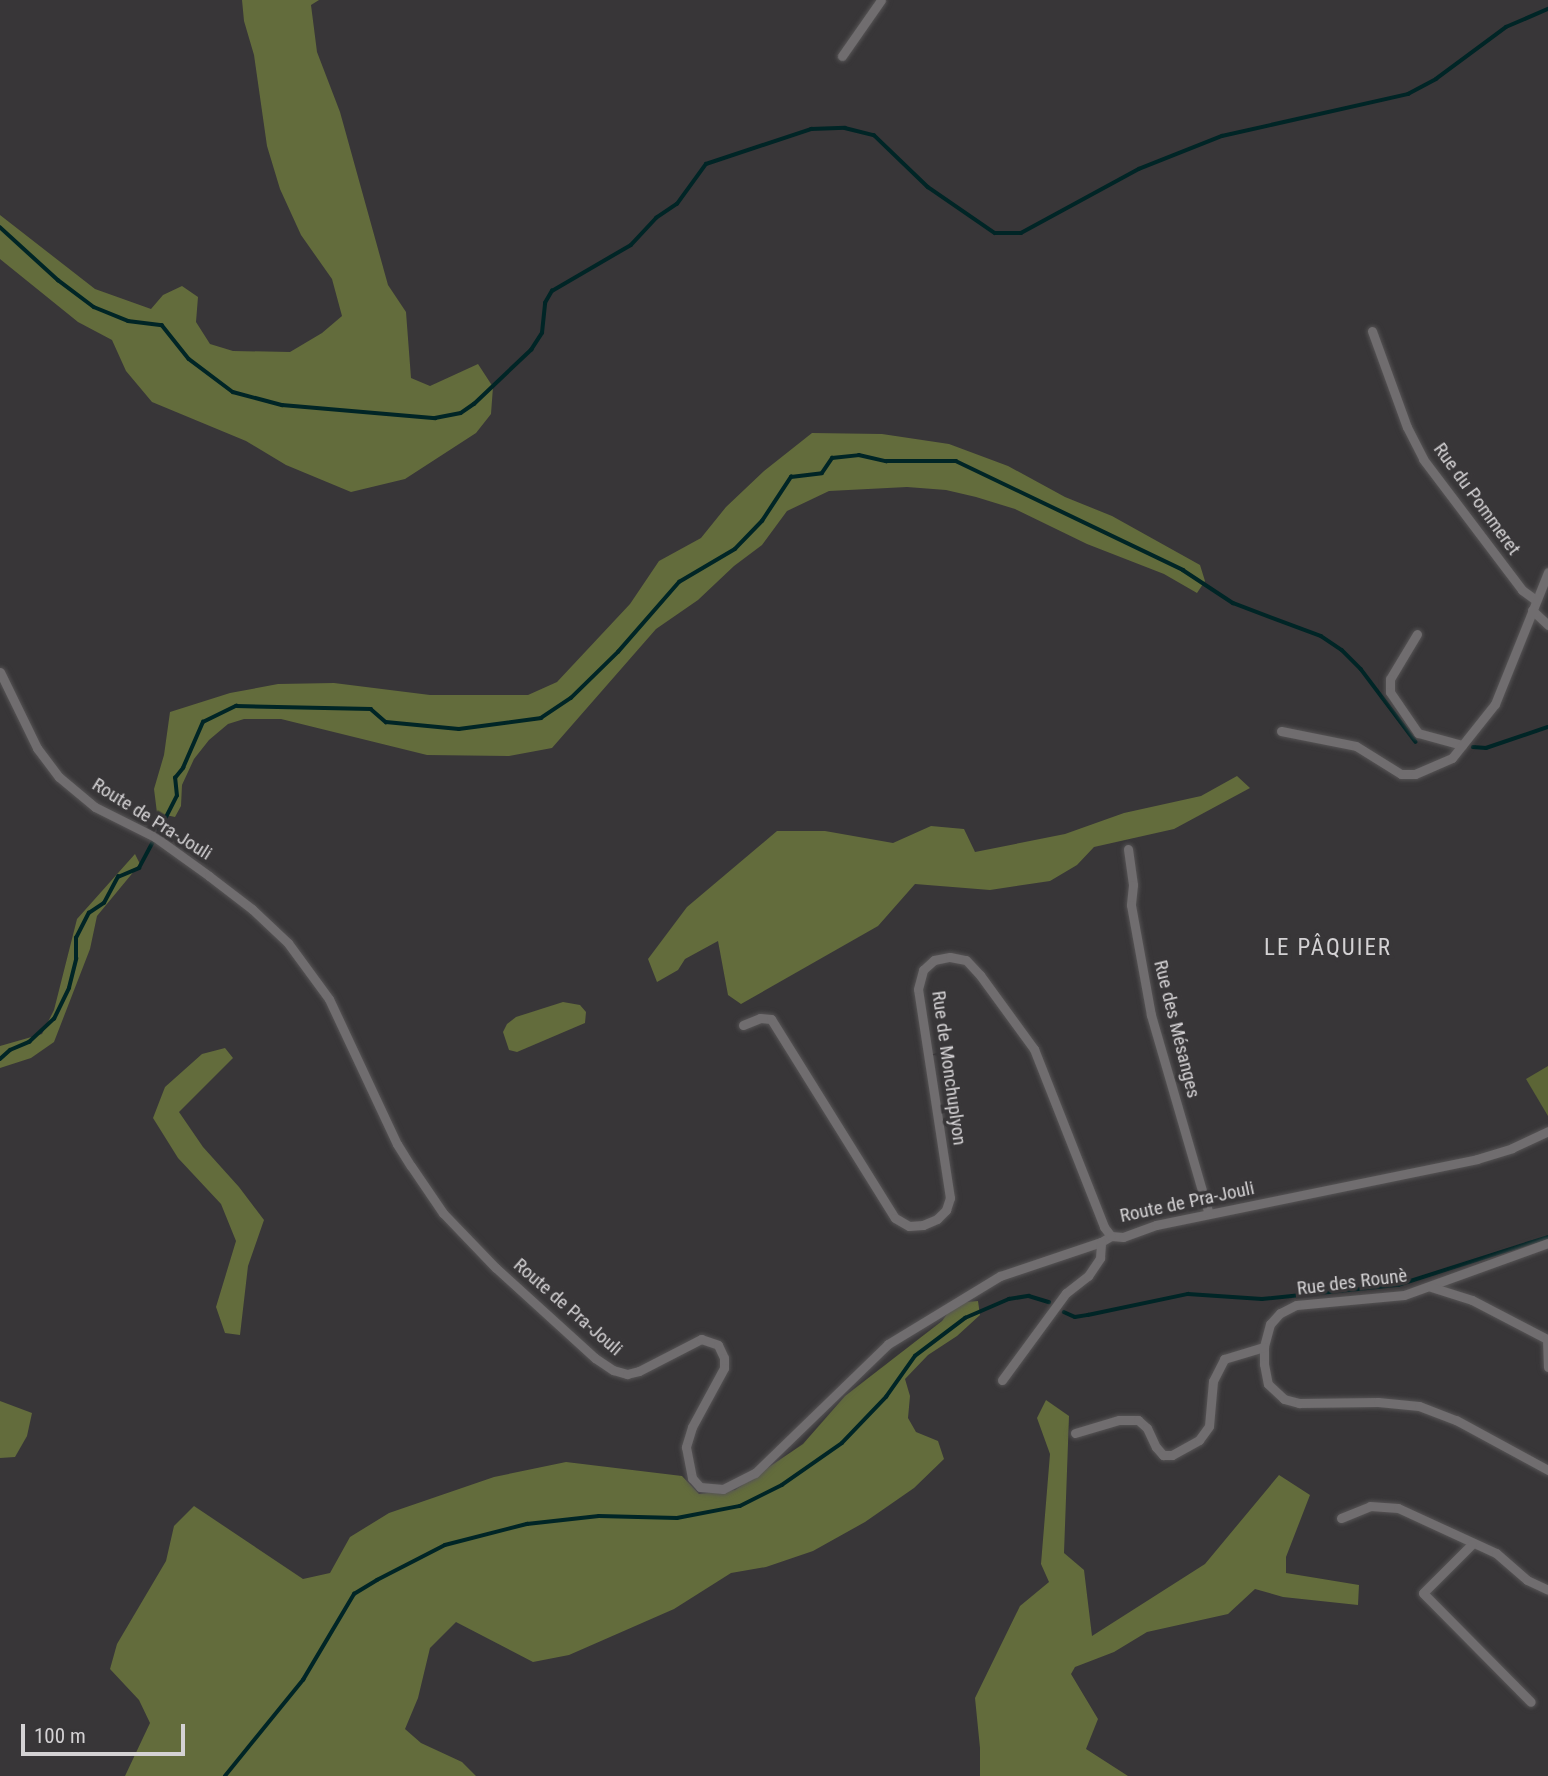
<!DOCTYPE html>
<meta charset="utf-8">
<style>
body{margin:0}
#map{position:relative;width:1548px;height:1776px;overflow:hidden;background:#383638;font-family:"Roboto Condensed",sans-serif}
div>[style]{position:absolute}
.green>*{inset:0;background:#5c6536}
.forest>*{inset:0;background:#636c3c}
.stream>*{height:3.5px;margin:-1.75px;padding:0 1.75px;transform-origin:1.75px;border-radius:1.75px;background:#002526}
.roads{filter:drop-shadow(0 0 2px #565455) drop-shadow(0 0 2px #565455)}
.street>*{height:9px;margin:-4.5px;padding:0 4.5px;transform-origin:4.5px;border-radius:4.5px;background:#706d6f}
span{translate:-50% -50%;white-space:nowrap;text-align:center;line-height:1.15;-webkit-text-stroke:7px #383638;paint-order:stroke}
.street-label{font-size:19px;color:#d4d2d4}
.quarter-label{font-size:23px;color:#d4d2d4;letter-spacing:2px}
.scale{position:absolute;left:21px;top:1724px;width:164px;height:32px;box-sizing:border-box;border:4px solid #d4d2d4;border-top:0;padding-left:9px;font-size:21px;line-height:24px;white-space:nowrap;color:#d4d2d4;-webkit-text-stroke:5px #383638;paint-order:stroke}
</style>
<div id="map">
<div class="green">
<i style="clip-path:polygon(1548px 1066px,1548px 1116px,1526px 1079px)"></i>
</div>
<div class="forest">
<i style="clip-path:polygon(242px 0,319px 0,311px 5px,317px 52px,340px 112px,388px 285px,406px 312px,411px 378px,430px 386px,478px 364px,493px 387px,491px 414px,476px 433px,405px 479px,351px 492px,286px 465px,246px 441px,152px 402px,126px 371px,112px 340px,78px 322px,0 259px,0 215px,95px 289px,151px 309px,163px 295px,182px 286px,198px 297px,196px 322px,210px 344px,233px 351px,290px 352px,322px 333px,342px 316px,332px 279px,301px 235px,280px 189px,267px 146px,254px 55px,244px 21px)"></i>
<i style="clip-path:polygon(812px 433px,882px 434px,949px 444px,1008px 466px,1065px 497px,1112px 516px,1200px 565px,1205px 581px,1197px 593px,1164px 574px,1087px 544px,1015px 509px,976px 497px,946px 490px,907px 487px,829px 491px,787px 511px,762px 545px,734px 566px,698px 600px,656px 629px,552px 748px,509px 756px,427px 755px,281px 719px,244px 719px,228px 724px,209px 740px,194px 759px,182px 785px,181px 806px,175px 817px,157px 813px,154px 789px,164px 755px,170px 712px,230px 693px,278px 684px,334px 683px,430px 695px,528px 695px,557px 682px,630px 604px,659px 561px,701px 538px,726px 507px,764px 471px)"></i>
<i style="clip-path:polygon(1237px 776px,1250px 788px,1174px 829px,1094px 847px,1077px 865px,1050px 881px,990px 890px,915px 884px,878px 926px,741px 1004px,728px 995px,718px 941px,685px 959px,678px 970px,657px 982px,648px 959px,687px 907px,777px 831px,825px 831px,893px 843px,931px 826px,964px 829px,975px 852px,1065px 834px,1124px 813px,1201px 796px)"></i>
<i style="clip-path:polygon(135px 854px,140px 864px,97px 916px,90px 949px,54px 1042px,31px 1058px,0 1068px,0 1046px,42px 1034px,54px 1010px,77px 919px)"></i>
<i style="clip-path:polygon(563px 1002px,580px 1005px,586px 1012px,585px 1023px,517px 1052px,509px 1050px,503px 1032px,507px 1024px,516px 1017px)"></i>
<i style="clip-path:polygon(225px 1048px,233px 1058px,179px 1112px,203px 1147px,239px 1187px,264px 1220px,248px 1266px,240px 1335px,225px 1333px,216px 1307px,236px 1241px,221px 1204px,178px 1158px,153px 1118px,165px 1087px,202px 1054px)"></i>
<i style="clip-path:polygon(978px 1301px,980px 1315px,957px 1336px,928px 1355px,905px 1379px,910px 1396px,908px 1418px,916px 1432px,938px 1441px,944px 1459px,914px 1488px,865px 1522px,813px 1551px,766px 1567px,731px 1573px,674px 1609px,569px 1655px,533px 1662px,456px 1622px,430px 1648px,418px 1698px,405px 1729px,421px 1743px,462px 1762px,476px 1776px,125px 1776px,150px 1723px,139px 1700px,110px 1669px,117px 1644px,166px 1561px,174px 1526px,194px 1506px,303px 1579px,330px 1573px,350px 1537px,389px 1513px,494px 1477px,566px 1462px,682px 1476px,699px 1494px,735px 1490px,803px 1444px,845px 1396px,942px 1321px,955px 1303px)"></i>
<i style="clip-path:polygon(1046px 1400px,1069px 1416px,1064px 1553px,1084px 1570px,1092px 1636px,1205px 1564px,1279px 1475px,1310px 1495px,1286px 1557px,1286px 1573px,1359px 1585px,1358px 1605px,1283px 1597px,1255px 1589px,1228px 1614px,1147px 1632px,1114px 1652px,1075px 1667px,1071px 1674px,1098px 1719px,1086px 1749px,1128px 1776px,980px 1776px,980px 1748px,975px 1698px,1020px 1606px,1049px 1582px,1041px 1564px,1050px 1454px,1037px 1418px)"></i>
<i style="clip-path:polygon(0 1401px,32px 1413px,27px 1436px,15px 1457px,0 1458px)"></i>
</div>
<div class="stream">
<i style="left:0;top:227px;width:79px;rotate:42.4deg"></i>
<i style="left:58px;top:280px;width:45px;rotate:36.9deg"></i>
<i style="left:94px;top:307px;width:37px;rotate:22deg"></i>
<i style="left:128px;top:321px;width:34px;rotate:7deg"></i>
<i style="left:162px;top:325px;width:43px;rotate:51.5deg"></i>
<i style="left:189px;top:359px;width:55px;rotate:36.9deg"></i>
<i style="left:233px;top:392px;width:51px;rotate:14.9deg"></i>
<i style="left:282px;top:405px;width:154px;rotate:4.9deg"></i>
<i style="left:435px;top:418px;width:26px;rotate:-11deg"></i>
<i style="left:461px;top:413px;width:16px;rotate:-35deg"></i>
<i style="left:474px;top:404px;width:79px;rotate:-43.5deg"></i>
<i style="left:531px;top:350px;width:20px;rotate:-57deg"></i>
<i style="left:542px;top:333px;width:30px;rotate:-84deg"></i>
<i style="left:545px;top:303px;width:14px;rotate:-60deg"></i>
<i style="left:552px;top:291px;width:91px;rotate:-30.2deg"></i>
<i style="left:631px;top:245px;width:37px;rotate:-47deg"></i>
<i style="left:656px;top:218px;width:25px;rotate:-34deg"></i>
<i style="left:677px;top:204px;width:49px;rotate:-54.1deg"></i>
<i style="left:706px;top:164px;width:111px;rotate:-18.4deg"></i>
<i style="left:811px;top:129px;width:34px;rotate:-2deg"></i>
<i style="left:845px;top:128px;width:30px;rotate:14deg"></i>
<i style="left:874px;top:135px;width:75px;rotate:43.9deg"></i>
<i style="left:928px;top:187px;width:81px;rotate:34.5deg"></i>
<i style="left:995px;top:233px;width:26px"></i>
<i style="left:1021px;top:233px;width:134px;rotate:-28.5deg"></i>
<i style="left:1139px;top:169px;width:89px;rotate:-21.7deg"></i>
<i style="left:1222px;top:136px;width:191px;rotate:-12.7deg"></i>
<i style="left:1408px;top:94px;width:32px;rotate:-28deg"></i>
<i style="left:1436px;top:79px;width:87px;rotate:-36.6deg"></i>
<i style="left:1506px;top:27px;width:46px;rotate:-23.2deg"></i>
<i style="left:1473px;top:747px;width:13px;rotate:4deg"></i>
<i style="left:1486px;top:748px;width:65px;rotate:-18.7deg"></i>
<i style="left:159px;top:831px;width:39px;rotate:-63deg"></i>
<i style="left:177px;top:796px;width:18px;rotate:-96deg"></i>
<i style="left:175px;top:778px;width:13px;rotate:-51deg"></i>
<i style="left:183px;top:768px;width:50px;rotate:-66.5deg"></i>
<i style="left:203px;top:722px;width:37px;rotate:-26deg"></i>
<i style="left:236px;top:706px;width:135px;rotate:1.3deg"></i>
<i style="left:371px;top:709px;width:20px;rotate:41deg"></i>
<i style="left:386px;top:722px;width:73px;rotate:5.5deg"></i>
<i style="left:459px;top:729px;width:83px;rotate:-7.6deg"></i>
<i style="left:541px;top:718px;width:36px;rotate:-34deg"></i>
<i style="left:571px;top:698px;width:66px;rotate:-44.4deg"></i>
<i style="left:618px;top:652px;width:93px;rotate:-48.9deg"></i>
<i style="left:679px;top:582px;width:65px;rotate:-30.5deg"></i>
<i style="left:735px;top:549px;width:39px;rotate:-46deg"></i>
<i style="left:762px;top:521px;width:53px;rotate:-56.6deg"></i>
<i style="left:791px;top:477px;width:31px;rotate:-7deg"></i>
<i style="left:822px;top:473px;width:18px;rotate:-56deg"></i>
<i style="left:832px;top:458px;width:27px;rotate:-6deg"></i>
<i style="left:859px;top:455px;width:28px;rotate:13deg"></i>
<i style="left:886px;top:461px;width:70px"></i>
<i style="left:956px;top:461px;width:252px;rotate:25.6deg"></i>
<i style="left:1183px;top:570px;width:60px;rotate:33.4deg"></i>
<i style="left:1233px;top:603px;width:94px;rotate:20.6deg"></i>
<i style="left:1321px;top:636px;width:25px;rotate:34deg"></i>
<i style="left:1342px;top:650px;width:27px;rotate:45deg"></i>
<i style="left:1361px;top:669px;width:91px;rotate:53deg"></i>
<i style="left:0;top:1059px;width:13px;rotate:-42deg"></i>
<i style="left:10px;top:1050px;width:21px;rotate:-23deg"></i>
<i style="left:29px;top:1042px;width:34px;rotate:-43deg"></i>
<i style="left:54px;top:1019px;width:34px;rotate:-64deg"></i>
<i style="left:69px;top:988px;width:30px;rotate:-76deg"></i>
<i style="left:76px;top:959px;width:21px;rotate:-90deg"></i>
<i style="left:76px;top:938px;width:28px;rotate:-63deg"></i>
<i style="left:89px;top:913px;width:18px;rotate:-34deg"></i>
<i style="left:104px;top:903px;width:30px;rotate:-62deg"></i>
<i style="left:118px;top:877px;width:23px;rotate:-23deg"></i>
<i style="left:139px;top:868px;width:30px;rotate:-62deg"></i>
<i style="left:1064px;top:1312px;width:12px;rotate:24deg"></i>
<i style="left:1075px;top:1317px;width:13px;rotate:-9deg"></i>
<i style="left:1088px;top:1315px;width:102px;rotate:-11.9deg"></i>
<i style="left:1188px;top:1294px;width:74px;rotate:3.9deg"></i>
<i style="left:1262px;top:1299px;width:137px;rotate:-5.9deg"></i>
<i style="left:1398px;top:1285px;width:157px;rotate:-17.7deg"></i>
<i style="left:225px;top:1776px;width:124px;rotate:-50.9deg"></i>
<i style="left:303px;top:1680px;width:100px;rotate:-59.3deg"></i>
<i style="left:354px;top:1594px;width:27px;rotate:-31deg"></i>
<i style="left:377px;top:1580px;width:76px;rotate:-27.2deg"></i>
<i style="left:445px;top:1545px;width:85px;rotate:-14.4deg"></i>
<i style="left:527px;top:1524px;width:72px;rotate:-6.3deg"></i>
<i style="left:599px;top:1516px;width:78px;rotate:1.5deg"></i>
<i style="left:677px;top:1518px;width:64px;rotate:-10.8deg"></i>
<i style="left:740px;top:1506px;width:47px;rotate:-26.6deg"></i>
<i style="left:782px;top:1485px;width:73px;rotate:-35deg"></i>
<i style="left:842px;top:1443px;width:64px;rotate:-46.3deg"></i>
<i style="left:886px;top:1397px;width:50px;rotate:-54.7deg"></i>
<i style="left:915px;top:1356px;width:63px;rotate:-37.2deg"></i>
<i style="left:965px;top:1318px;width:48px;rotate:-23.4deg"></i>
<i style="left:1009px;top:1299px;width:20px;rotate:-9deg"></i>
<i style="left:1029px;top:1296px;width:21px;rotate:17deg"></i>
</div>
<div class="roads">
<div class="street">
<i style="left:842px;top:56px;width:68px;rotate:-55.1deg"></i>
<i style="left:1372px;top:331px;width:102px;rotate:70deg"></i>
<i style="left:1407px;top:427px;width:36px;rotate:63deg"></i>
<i style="left:1423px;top:459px;width:164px;rotate:52.9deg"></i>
<i style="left:1522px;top:590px;width:17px;rotate:36deg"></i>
<i style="left:1532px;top:610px;width:22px;rotate:43deg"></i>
<i style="left:1417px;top:634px;width:52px;rotate:121deg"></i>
<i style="left:1390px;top:679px;width:13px;rotate:90deg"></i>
<i style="left:1390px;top:692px;width:50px;rotate:55.7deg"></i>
<i style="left:1418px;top:733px;width:46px;rotate:15.3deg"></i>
<i style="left:0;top:672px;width:85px;rotate:64deg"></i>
<i style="left:37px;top:748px;width:36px;rotate:53deg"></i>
<i style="left:59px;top:777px;width:47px;rotate:39.8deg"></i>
<i style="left:95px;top:807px;width:67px;rotate:26.6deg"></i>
<i style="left:155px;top:837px;width:67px;rotate:35.8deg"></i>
<i style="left:209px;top:876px;width:54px;rotate:37.5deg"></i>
<i style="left:252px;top:909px;width:50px;rotate:43.4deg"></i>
<i style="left:288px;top:943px;width:69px;rotate:53.8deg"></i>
<i style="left:329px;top:999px;width:160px;rotate:64.9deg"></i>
<i style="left:397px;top:1144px;width:26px;rotate:58deg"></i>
<i style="left:411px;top:1166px;width:57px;rotate:55.8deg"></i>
<i style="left:443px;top:1213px;width:76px;rotate:46.1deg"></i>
<i style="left:496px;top:1268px;width:134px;rotate:42.3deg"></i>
<i style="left:595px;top:1358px;width:22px;rotate:34deg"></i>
<i style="left:613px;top:1370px;width:15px;rotate:16deg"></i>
<i style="left:627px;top:1374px;width:12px;rotate:-14deg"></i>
<i style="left:639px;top:1371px;width:70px;rotate:-27.3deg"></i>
<i style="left:701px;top:1339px;width:18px;rotate:19deg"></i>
<i style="left:718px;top:1345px;width:14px;rotate:65deg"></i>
<i style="left:724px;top:1358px;width:10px;rotate:90deg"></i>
<i style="left:724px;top:1368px;width:67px;rotate:118.5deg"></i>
<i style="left:692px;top:1427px;width:21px;rotate:107deg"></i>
<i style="left:686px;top:1447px;width:32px;rotate:79deg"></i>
<i style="left:692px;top:1478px;width:12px;rotate:48deg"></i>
<i style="left:700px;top:1487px;width:23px;rotate:5deg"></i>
<i style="left:723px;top:1489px;width:36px;rotate:-27deg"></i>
<i style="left:755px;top:1473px;width:185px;rotate:-44.1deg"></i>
<i style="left:888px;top:1344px;width:131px;rotate:-31.3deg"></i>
<i style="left:1000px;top:1276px;width:107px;rotate:-18.6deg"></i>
<i style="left:1101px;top:1242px;width:12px;rotate:-31deg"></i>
<i style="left:1111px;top:1236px;width:12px;rotate:5deg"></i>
<i style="left:1123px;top:1237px;width:35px;rotate:-20deg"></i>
<i style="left:1156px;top:1225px;width:328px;rotate:-11.6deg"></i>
<i style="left:1477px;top:1159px;width:37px;rotate:-17deg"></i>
<i style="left:1512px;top:1148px;width:40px;rotate:-25deg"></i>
<i style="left:1281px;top:731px;width:76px;rotate:11.3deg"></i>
<i style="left:1356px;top:746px;width:53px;rotate:31.9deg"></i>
<i style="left:1401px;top:774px;width:14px"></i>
<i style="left:1415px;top:774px;width:40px;rotate:-23.4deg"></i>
<i style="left:1452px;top:758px;width:69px;rotate:-51.5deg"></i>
<i style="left:1495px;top:704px;width:142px;rotate:-68.1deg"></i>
<i style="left:1128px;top:849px;width:36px;rotate:82deg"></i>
<i style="left:1133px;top:885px;width:20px;rotate:96deg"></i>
<i style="left:1131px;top:905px;width:112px;rotate:79.7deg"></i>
<i style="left:1151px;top:1015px;width:207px;rotate:73.8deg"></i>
<i style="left:743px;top:1025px;width:18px;rotate:-22deg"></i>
<i style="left:760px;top:1018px;width:11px;rotate:5deg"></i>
<i style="left:771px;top:1019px;width:234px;rotate:58.1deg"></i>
<i style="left:895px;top:1218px;width:16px;rotate:30deg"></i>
<i style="left:909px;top:1226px;width:14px;rotate:-4deg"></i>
<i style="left:923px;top:1225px;width:15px;rotate:-23deg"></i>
<i style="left:937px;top:1219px;width:13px;rotate:-45deg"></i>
<i style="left:946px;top:1210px;width:13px;rotate:-72deg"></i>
<i style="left:950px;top:1198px;width:211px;rotate:-98.7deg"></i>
<i style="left:918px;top:989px;width:20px;rotate:-75deg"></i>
<i style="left:923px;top:970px;width:15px;rotate:-42deg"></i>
<i style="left:934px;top:960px;width:16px;rotate:-11deg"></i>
<i style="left:950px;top:957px;width:16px;rotate:11deg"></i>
<i style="left:966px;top:960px;width:21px;rotate:47deg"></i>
<i style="left:980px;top:975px;width:92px;rotate:53.9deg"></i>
<i style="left:1034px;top:1049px;width:191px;rotate:68.5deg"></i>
<i style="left:1104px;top:1227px;width:11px;rotate:52deg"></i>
<i style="left:1548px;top:1243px;width:153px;rotate:160.1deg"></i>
<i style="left:1404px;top:1295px;width:108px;rotate:174.7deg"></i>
<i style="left:1296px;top:1305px;width:18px;rotate:153deg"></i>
<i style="left:1280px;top:1313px;width:15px;rotate:132deg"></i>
<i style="left:1270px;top:1324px;width:24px;rotate:105deg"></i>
<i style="left:1264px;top:1347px;width:17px;rotate:90deg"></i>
<i style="left:1264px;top:1364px;width:20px;rotate:79deg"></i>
<i style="left:1268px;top:1384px;width:22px;rotate:43deg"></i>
<i style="left:1284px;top:1399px;width:16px;rotate:15deg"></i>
<i style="left:1299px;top:1403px;width:79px;rotate:-0.7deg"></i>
<i style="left:1378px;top:1402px;width:41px;rotate:5.6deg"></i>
<i style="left:1419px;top:1406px;width:40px;rotate:21deg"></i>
<i style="left:1456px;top:1420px;width:105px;rotate:28.5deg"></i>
<i style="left:1431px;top:1287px;width:43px;rotate:17.6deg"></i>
<i style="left:1472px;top:1300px;width:85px;rotate:27.5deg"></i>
<i style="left:1547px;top:1339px;width:28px;rotate:88deg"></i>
<i style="left:1002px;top:1380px;width:108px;rotate:-53.7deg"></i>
<i style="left:1066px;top:1293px;width:28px;rotate:-38deg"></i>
<i style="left:1088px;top:1276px;width:22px;rotate:-56deg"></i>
<i style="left:1100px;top:1258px;width:16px;rotate:-86deg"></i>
<i style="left:1075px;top:1433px;width:46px;rotate:-16.5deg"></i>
<i style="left:1119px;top:1420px;width:19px"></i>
<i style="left:1138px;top:1420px;width:12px;rotate:42deg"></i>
<i style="left:1147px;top:1428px;width:21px;rotate:65deg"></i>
<i style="left:1156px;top:1447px;width:11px;rotate:49deg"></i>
<i style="left:1163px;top:1455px;width:9px"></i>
<i style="left:1172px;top:1455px;width:31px;rotate:-29deg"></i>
<i style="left:1199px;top:1440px;width:17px;rotate:-54deg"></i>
<i style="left:1209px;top:1426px;width:45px;rotate:-84.9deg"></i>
<i style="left:1213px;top:1381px;width:25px;rotate:-63deg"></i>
<i style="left:1224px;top:1359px;width:42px;rotate:-16.7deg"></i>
<i style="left:1341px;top:1518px;width:31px;rotate:-22deg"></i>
<i style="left:1370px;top:1506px;width:28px;rotate:4deg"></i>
<i style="left:1398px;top:1508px;width:108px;rotate:24.7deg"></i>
<i style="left:1496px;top:1553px;width:41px;rotate:41.1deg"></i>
<i style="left:1527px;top:1580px;width:23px;rotate:25deg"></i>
<i style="left:1472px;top:1544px;width:69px;rotate:135deg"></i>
<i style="left:1423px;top:1593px;width:153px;rotate:45.3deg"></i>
</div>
</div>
<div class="street-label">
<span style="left:1477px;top:499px;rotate:54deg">Rue du Pommeret</span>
<span style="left:152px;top:819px;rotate:32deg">Route de Pra-Jouli</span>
<span style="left:1177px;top:1029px;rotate:76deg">Rue des Mésanges</span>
<span style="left:949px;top:1068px;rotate:82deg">Rue de Monchuplyon</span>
<span style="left:1187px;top:1202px;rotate:-12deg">Route de Pra-Jouli</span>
<span style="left:1352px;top:1282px;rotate:-7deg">Rue des Rounè</span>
<span style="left:568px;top:1307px;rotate:41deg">Route de Pra-Jouli</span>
</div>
<div class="quarter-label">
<span style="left:1328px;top:948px">LE PÂQUIER</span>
</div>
<div class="scale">100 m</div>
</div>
